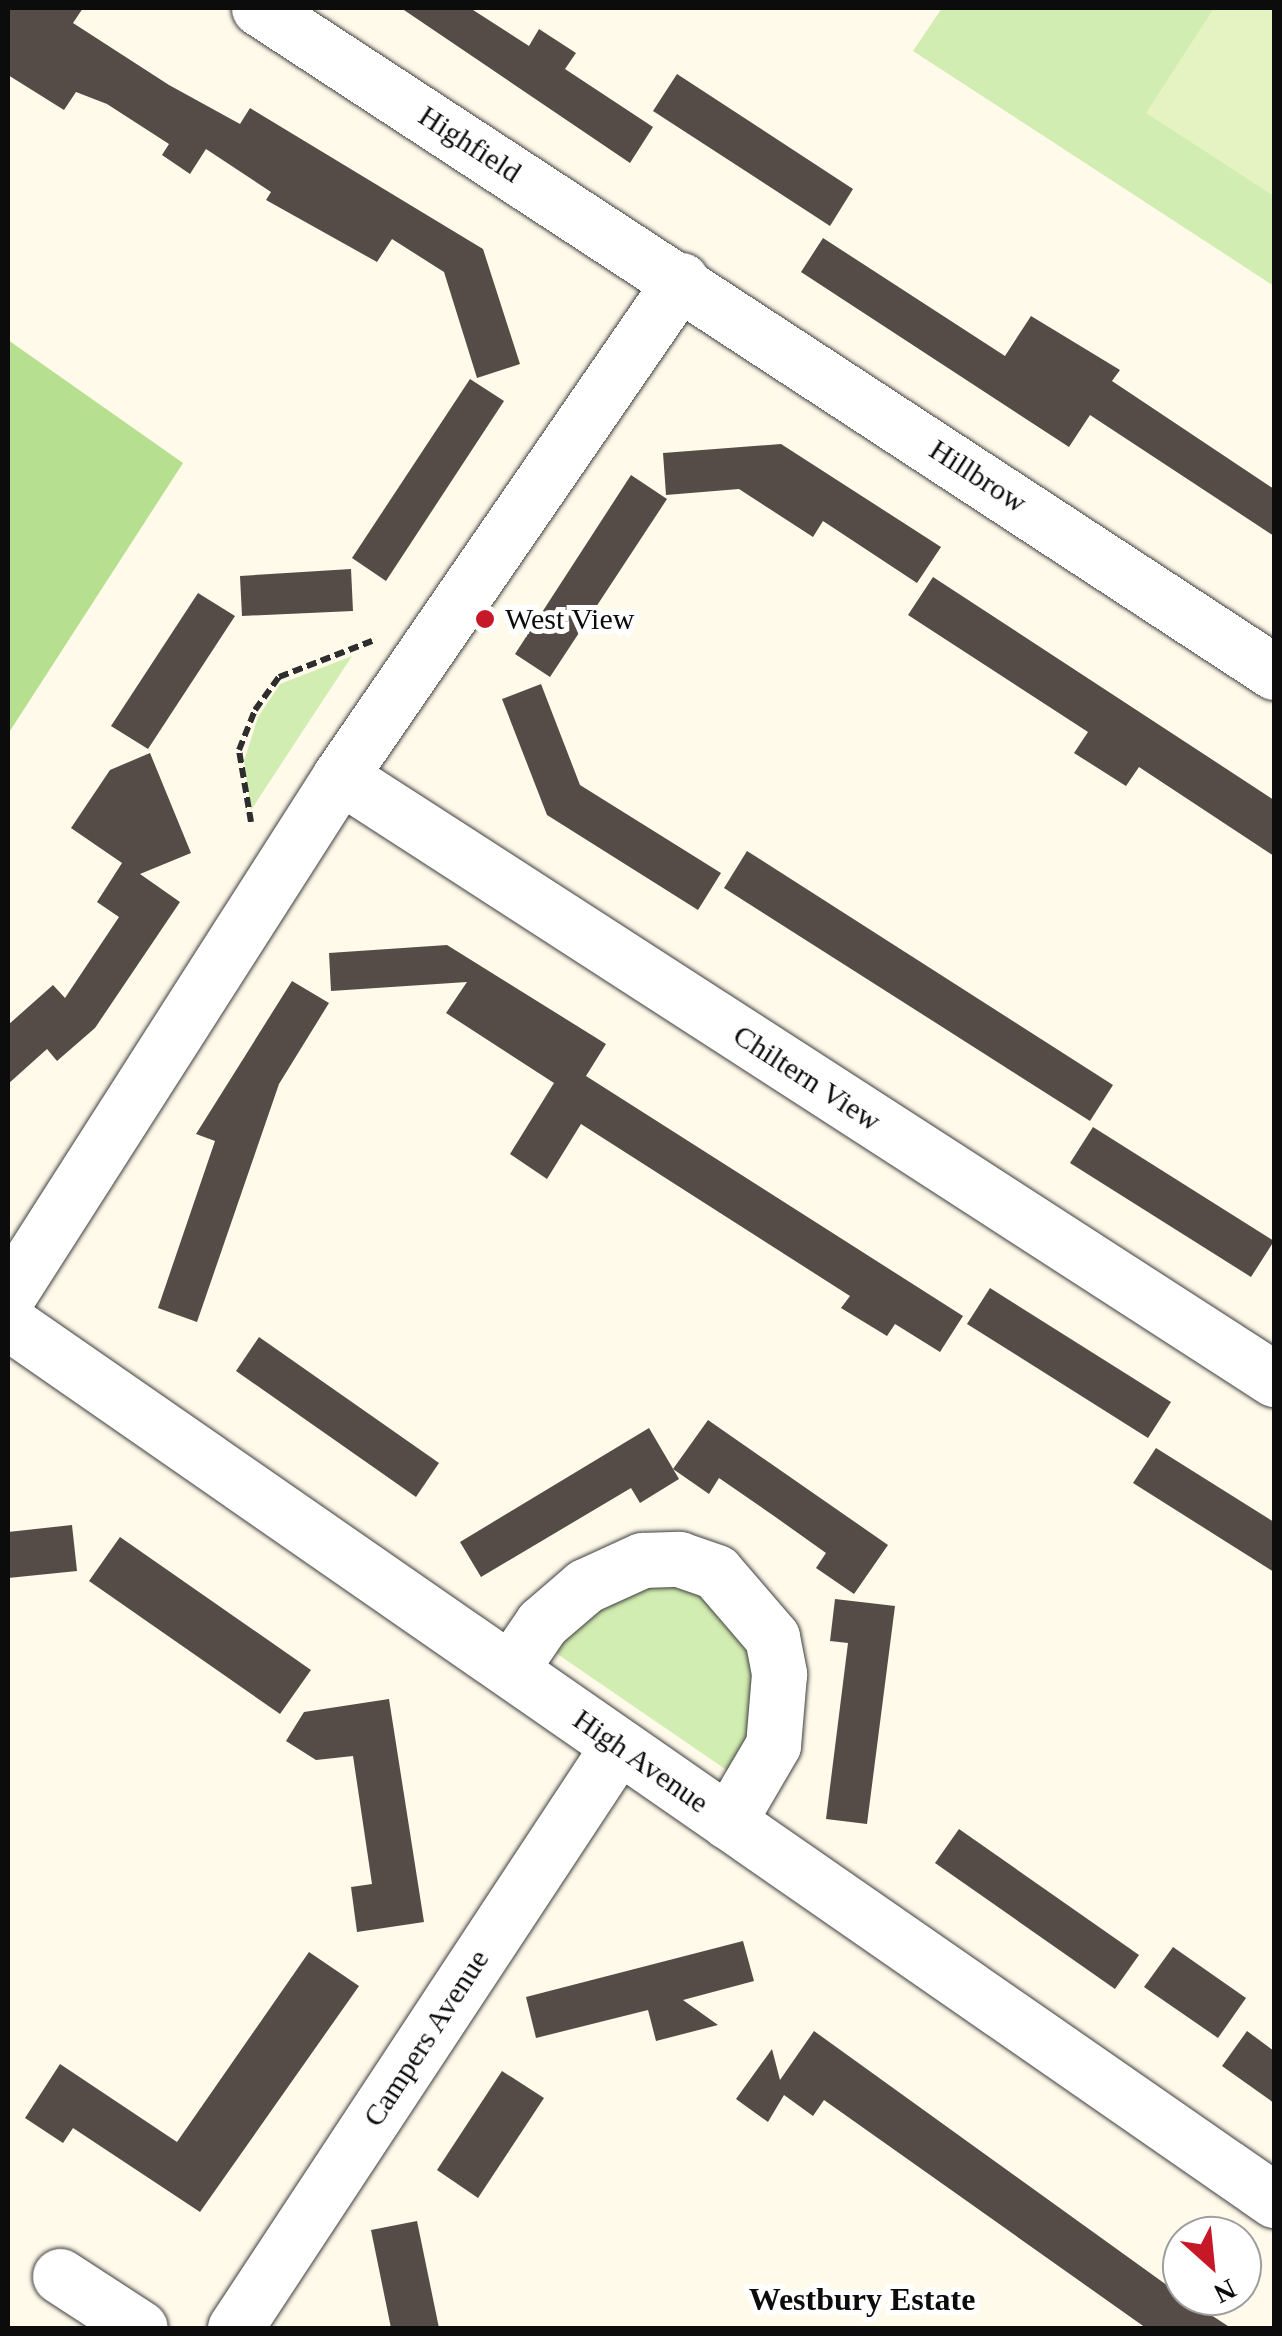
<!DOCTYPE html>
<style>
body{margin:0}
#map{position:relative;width:1282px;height:2336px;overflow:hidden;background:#fffaea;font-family:"Times New Roman",serif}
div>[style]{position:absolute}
.green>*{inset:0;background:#d2edb1}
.forest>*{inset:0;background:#b6df8f}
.pitch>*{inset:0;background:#e5f3c3}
.building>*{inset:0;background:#554c47}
.path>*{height:6px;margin-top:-3px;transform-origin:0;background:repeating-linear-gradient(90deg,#2e2e2e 0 10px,transparent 0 15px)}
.roads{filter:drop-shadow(0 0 2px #3f3f3f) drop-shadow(0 0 2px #3f3f3f)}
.minor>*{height:55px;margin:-27.5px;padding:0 27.5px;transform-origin:27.5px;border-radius:27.5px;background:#fff}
.dots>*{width:28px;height:28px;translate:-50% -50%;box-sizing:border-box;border:5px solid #fff;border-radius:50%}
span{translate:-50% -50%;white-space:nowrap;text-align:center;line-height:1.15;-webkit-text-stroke:10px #fff;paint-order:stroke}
.street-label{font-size:30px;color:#0c0c0c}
.poi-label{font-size:30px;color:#0c0c0c}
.left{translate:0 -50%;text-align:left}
.neighbourhood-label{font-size:32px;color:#0c0c0c;font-weight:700}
.frame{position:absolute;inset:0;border:10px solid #0c0c0c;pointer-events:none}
.north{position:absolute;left:1162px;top:2216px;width:100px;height:100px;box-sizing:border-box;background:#fff;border:2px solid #9e9e9e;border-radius:50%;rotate:153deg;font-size:28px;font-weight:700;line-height:40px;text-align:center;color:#0c0c0c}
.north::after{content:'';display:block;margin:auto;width:35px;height:45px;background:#c71828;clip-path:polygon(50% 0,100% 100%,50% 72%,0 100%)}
</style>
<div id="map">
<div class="green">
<i style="clip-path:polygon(942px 8px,1274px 8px,1274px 286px,913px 51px)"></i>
<i style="clip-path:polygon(352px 656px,251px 810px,244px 761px,258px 717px,280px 684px)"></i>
<i style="clip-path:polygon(628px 1581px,693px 1583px,754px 1649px,753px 1744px,728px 1771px,553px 1651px)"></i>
</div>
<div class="forest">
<i style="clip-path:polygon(8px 340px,183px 463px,8px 734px)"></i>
</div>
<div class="pitch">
<i style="clip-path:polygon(1214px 8px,1274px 8px,1274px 196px,1146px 113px)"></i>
</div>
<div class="building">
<i style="clip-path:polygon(8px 8px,83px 8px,73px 23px,169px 85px,240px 124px,250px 108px,483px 249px,520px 364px,477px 378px,444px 272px,392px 239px,377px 262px,266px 200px,271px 192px,206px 149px,190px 174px,162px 155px,169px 144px,107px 104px,76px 92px,64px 110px,8px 75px)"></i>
<i style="clip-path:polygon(401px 8px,470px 8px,529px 46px,539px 29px,576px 53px,565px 69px,653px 127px,630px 163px)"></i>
<i style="clip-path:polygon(677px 74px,853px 189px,830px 226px,653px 111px)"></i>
<i style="clip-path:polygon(823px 238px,1005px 356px,1031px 316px,1120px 370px,1112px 381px,1274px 489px,1274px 536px,1090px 415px,1069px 447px,801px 272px)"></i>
<i style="clip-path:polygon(470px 379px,504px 401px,386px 581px,352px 558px)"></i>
<i style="clip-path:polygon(781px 444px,941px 547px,917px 583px,823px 521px,813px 537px,739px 489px,666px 495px,663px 453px)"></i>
<i style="clip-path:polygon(631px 475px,667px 499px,550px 677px,515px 654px)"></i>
<i style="clip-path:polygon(351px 569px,353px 611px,242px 616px,240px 576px)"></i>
<i style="clip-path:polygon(933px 577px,1274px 800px,1274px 856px,1139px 767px,1126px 786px,1074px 753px,1088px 732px,908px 615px)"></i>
<i style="clip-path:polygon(198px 593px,235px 616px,148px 749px,111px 726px)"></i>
<i style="clip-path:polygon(541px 684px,580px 785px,721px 873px,698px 910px,547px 815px,502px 699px)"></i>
<i style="clip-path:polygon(150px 753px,191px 853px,140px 874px,180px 902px,95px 1028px,57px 1061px,47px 1049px,8px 1084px,8px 1025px,53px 985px,65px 998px,119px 917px,97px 902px,122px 863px,71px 828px,110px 770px)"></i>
<i style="clip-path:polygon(747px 851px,1113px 1085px,1090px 1121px,724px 888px)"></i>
<i style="clip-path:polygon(447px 945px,606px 1044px,586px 1076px,963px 1316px,940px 1352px,895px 1324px,887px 1336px,841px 1308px,850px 1296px,581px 1124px,547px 1179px,510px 1154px,554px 1083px,446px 1013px,467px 982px,331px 991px,329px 953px)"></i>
<i style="clip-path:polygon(292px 981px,329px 1003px,279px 1084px,197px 1322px,158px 1308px,215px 1141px,196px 1134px)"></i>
<i style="clip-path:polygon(1093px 1127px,1274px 1241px,1251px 1277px,1070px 1163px)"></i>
<i style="clip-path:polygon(990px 1288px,1171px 1402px,1148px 1438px,967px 1324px)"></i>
<i style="clip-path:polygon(259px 1337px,439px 1463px,416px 1497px,236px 1371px)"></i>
<i style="clip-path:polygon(708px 1420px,888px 1545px,854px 1594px,816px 1568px,826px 1553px,774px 1516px,719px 1478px,709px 1494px,673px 1469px)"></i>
<i style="clip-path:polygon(649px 1428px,679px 1479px,640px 1503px,631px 1488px,481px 1577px,460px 1542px)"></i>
<i style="clip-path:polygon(1156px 1448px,1274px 1522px,1274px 1572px,1133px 1483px)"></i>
<i style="clip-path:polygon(72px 1525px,77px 1571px,8px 1578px,8px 1532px)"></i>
<i style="clip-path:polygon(120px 1537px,311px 1670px,280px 1714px,89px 1581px)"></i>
<i style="clip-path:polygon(835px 1599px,895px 1606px,867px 1824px,826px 1819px,848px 1643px,830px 1641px)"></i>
<i style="clip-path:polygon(389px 1699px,424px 1922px,357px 1932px,351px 1887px,372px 1884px,353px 1756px,316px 1760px,286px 1741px,304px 1712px)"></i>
<i style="clip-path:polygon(959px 1829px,1139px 1955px,1115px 1989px,935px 1863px)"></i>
<i style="clip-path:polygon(743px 1941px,754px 1981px,683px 2000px,718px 2025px,656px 2041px,648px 2010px,536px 2038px,526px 1997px)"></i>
<i style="clip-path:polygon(1173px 1947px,1246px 1998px,1218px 2038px,1144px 1987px)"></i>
<i style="clip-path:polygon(309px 1952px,359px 1986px,200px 2212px,73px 2128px,63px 2143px,25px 2118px,60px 2064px,177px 2142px)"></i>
<i style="clip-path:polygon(814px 2031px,1182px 2296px,1231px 2328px,1146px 2328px,824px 2100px,813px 2116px,784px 2095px,768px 2122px,736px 2099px,772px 2049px,780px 2080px)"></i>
<i style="clip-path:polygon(1247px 2031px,1274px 2051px,1274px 2103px,1222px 2066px)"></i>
<i style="clip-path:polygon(502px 2071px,544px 2098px,478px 2198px,437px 2170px)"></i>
<i style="clip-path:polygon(417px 2221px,439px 2328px,391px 2328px,371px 2230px)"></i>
</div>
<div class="path">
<i style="left:251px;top:822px;width:73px;rotate:-99.5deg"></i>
<i style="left:239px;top:750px;width:43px;rotate:-68.2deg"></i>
<i style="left:255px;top:710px;width:41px;rotate:-54deg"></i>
<i style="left:279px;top:677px;width:100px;rotate:-21.2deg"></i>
</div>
<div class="roads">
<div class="minor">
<i style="left:259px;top:8px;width:1213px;rotate:33.19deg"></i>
<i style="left:340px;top:776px;width:1112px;rotate:32.85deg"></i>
<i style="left:8px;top:1296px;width:617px;rotate:-57.44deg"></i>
<i style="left:340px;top:776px;width:602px;rotate:-55.49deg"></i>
<i style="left:8px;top:1322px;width:1541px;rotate:34.74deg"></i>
<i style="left:512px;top:1667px;width:53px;rotate:-55.7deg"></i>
<i style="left:542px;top:1623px;width:57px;rotate:-40.7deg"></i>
<i style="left:585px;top:1586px;width:63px;rotate:-24.5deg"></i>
<i style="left:642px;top:1560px;width:37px;rotate:-2deg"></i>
<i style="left:679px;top:1559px;width:39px;rotate:19deg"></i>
<i style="left:716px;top:1572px;width:86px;rotate:49.3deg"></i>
<i style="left:772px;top:1637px;width:38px;rotate:79deg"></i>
<i style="left:779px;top:1674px;width:71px;rotate:94.8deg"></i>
<i style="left:773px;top:1745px;width:89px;rotate:120.3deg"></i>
<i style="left:60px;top:2276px;width:95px;rotate:33deg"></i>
<i style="left:235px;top:2328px;width:694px;rotate:-56.63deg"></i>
</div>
</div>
<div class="dots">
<i style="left:485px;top:619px;background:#c71828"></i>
</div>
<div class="street-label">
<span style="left:470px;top:144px;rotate:33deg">Highfield</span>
<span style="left:978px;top:476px;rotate:33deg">Hillbrow</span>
<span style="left:807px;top:1078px;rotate:33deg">Chiltern View</span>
<span style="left:641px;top:1761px;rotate:35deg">High Avenue</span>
<span style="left:426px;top:2038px;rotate:-57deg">Campers Avenue</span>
</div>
<div class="poi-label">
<span class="left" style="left:505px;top:619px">West View</span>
</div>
<div class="neighbourhood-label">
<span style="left:862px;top:2299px">Westbury Estate</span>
</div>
<div class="frame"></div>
<div class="north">N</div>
</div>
